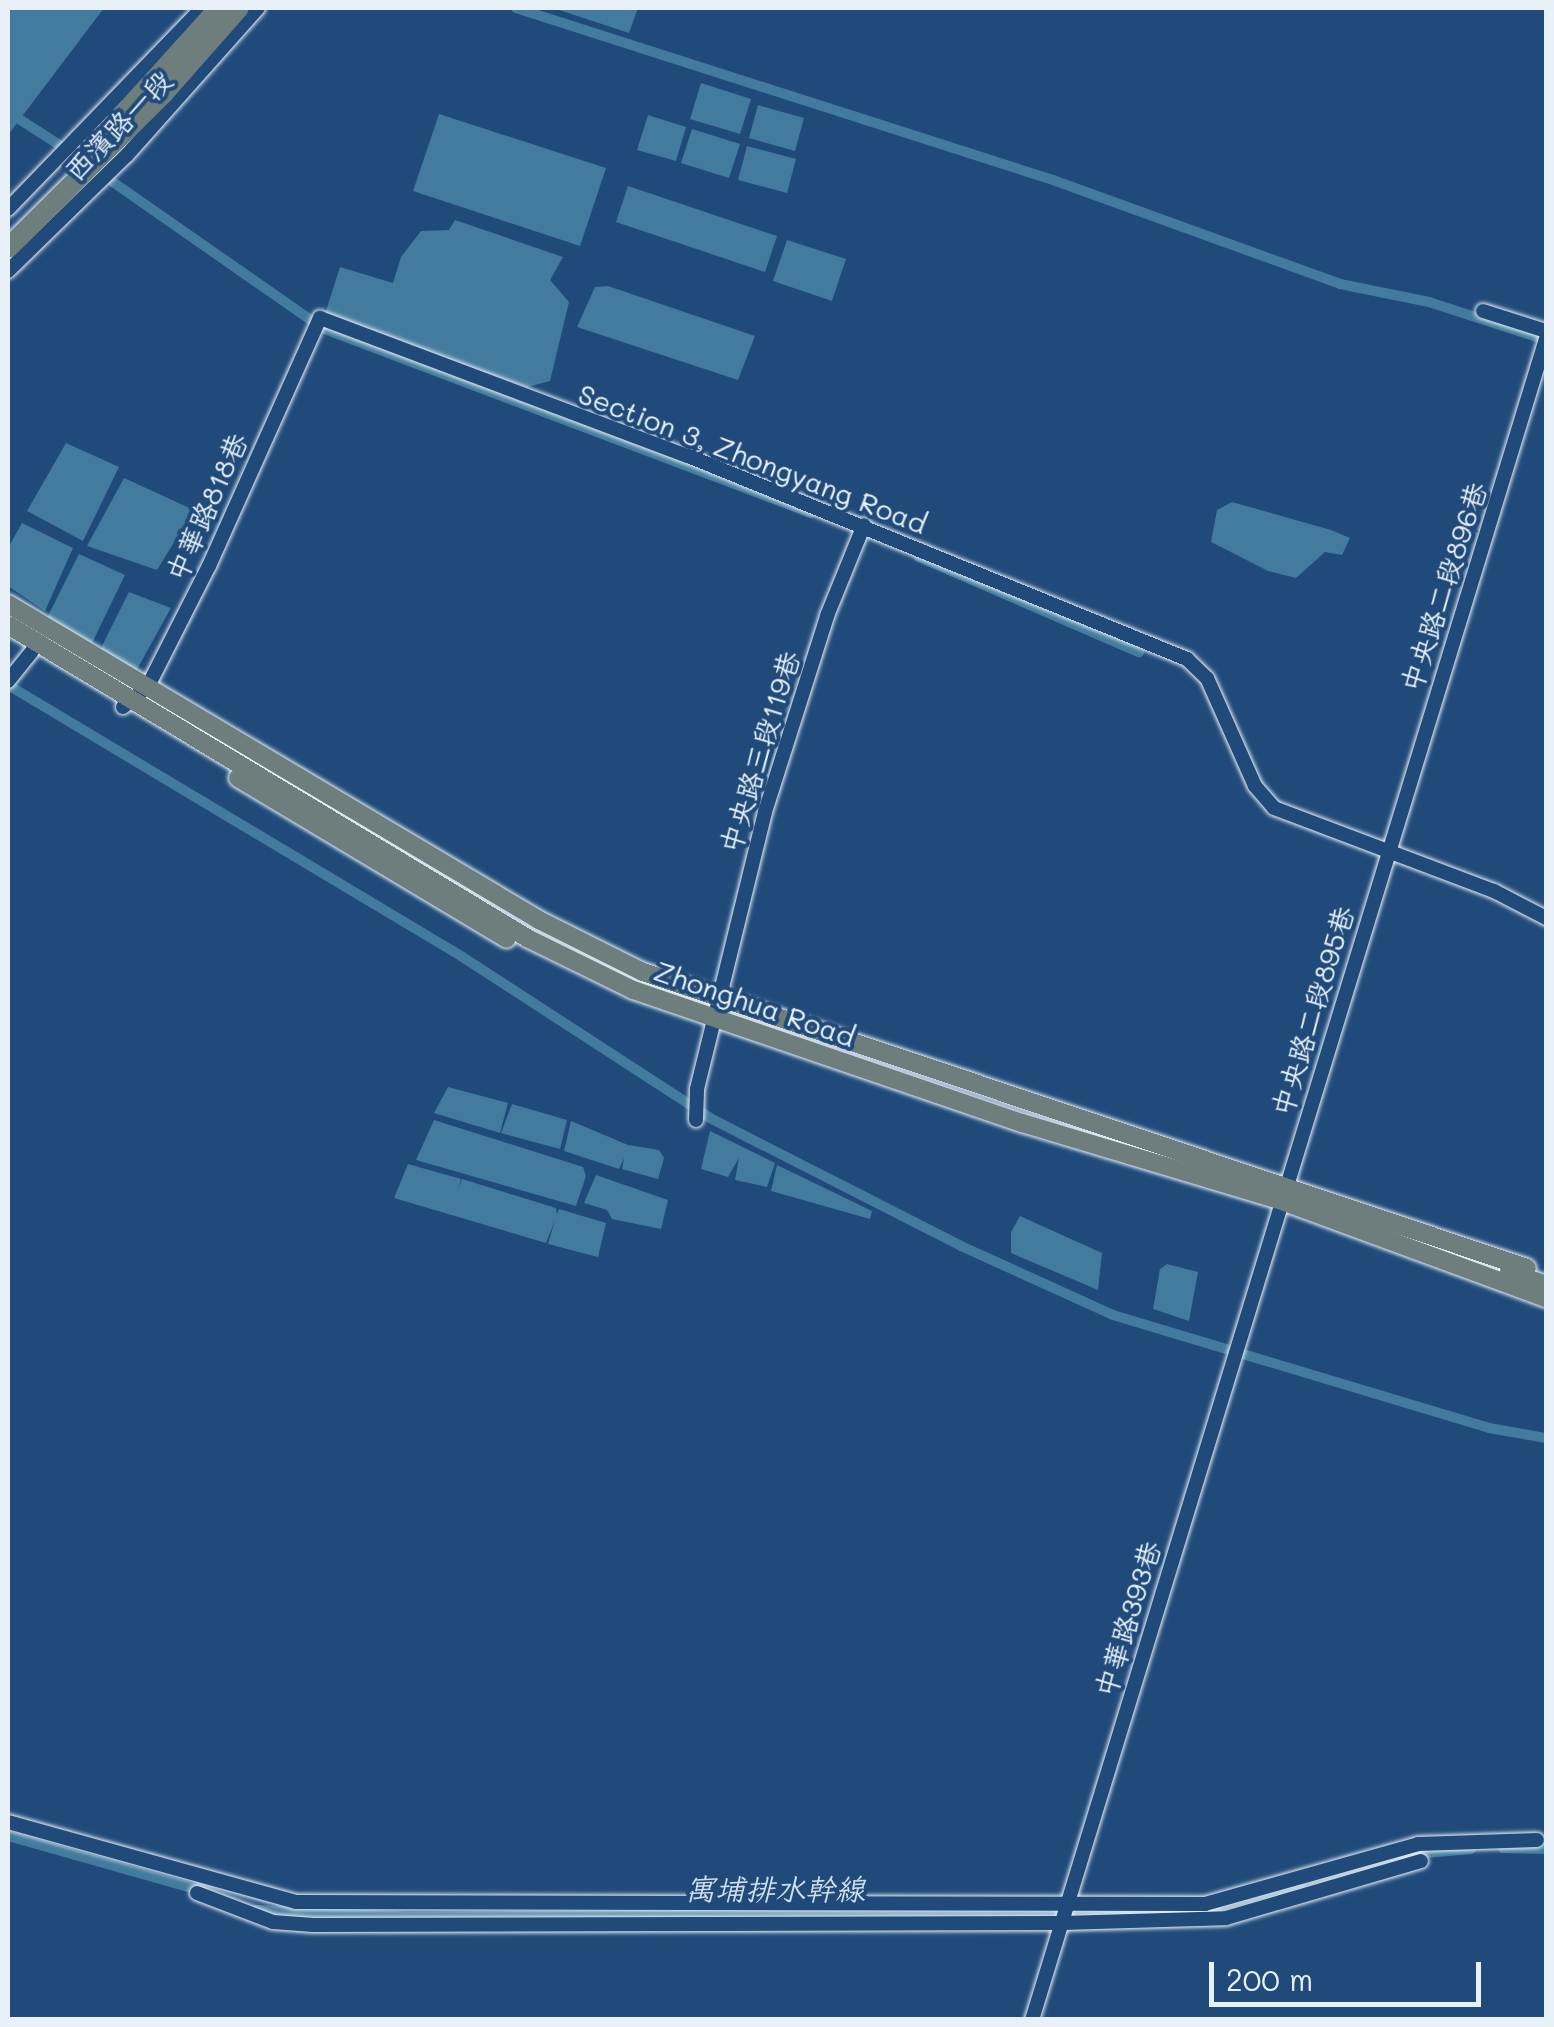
<!DOCTYPE html>
<meta charset="utf-8">
<style>
body{margin:0}
#map{position:relative;width:1554px;height:2027px;overflow:hidden;background:#1f4a7a;font-family:Mali,"LXGW WenKai TC",sans-serif}
div>[style]{position:absolute}
.water>*{inset:0;background:#437b9e}
.canal>*{height:10px;margin:-5px;padding:0 5px;transform-origin:5px;border-radius:5px;background:#437b9e}
.roads{filter:drop-shadow(0 0 2px #e8f1f8) drop-shadow(0 0 2px #e8f1f8)}
.minor>*{height:14px;margin:-7px;padding:0 7px;transform-origin:7px;border-radius:7px;background:#1f4a7a}
.major>*{height:18px;margin:-9px;padding:0 9px;transform-origin:9px;border-radius:9px;background:#6d7e7c}
.highway>*{height:20px;margin:-10px;padding:0 10px;transform-origin:10px;border-radius:10px;background:#6d7e7c}
span{translate:-50% -50%;white-space:nowrap;text-align:center;line-height:1.15;-webkit-text-stroke:8px #1f4a7a;paint-order:stroke}
.street-label{font-size:28px;color:#e8f1f8}
.water-label{font-size:30px;color:#cfdfea;font-style:italic}
.frame{position:absolute;inset:0;border:10px solid #e8f1f8;pointer-events:none}
.scale{position:absolute;left:1209px;top:1962px;width:272px;height:45px;box-sizing:border-box;border:5px solid #e8f1f8;border-top:0;padding-left:12px;font-size:30px;line-height:35px;white-space:nowrap;color:#e8f1f8;-webkit-text-stroke:8px #1f4a7a;paint-order:stroke}
</style>
<div id="map">
<div class="water">
<i style="clip-path:polygon(8px 8px,104px 8px,8px 135px)"></i>
<i style="clip-path:polygon(553px 8px,638px 8px,629px 33px)"></i>
<i style="clip-path:polygon(701px 83px,751px 99px,740px 134px,690px 119px)"></i>
<i style="clip-path:polygon(758px 105px,804px 118px,795px 151px,749px 138px)"></i>
<i style="clip-path:polygon(439px 114px,606px 168px,580px 246px,413px 191px)"></i>
<i style="clip-path:polygon(648px 115px,686px 127px,676px 161px,637px 150px)"></i>
<i style="clip-path:polygon(692px 129px,740px 144px,729px 178px,681px 163px)"></i>
<i style="clip-path:polygon(747px 146px,796px 159px,787px 193px,738px 180px)"></i>
<i style="clip-path:polygon(628px 186px,777px 236px,765px 272px,616px 222px)"></i>
<i style="clip-path:polygon(455px 220px,563px 257px,550px 280px,569px 302px,550px 381px,527px 387px,324px 317px,340px 267px,393px 283px,401px 257px,421px 231px,449px 230px)"></i>
<i style="clip-path:polygon(787px 240px,846px 259px,832px 301px,773px 281px)"></i>
<i style="clip-path:polygon(608px 286px,755px 336px,738px 380px,577px 327px,595px 287px)"></i>
<i style="clip-path:polygon(66px 443px,119px 467px,83px 541px,27px 511px)"></i>
<i style="clip-path:polygon(124px 478px,194px 510px,157px 570px,87px 546px)"></i>
<i style="clip-path:polygon(1232px 502px,1331px 530px,1350px 538px,1342px 555px,1325px 552px,1296px 578px,1268px 571px,1211px 542px,1217px 510px)"></i>
<i style="clip-path:polygon(22px 523px,73px 548px,45px 611px,8px 586px,8px 548px)"></i>
<i style="clip-path:polygon(79px 554px,125px 575px,92px 643px,47px 618px)"></i>
<i style="clip-path:polygon(129px 592px,171px 608px,135px 673px,100px 650px)"></i>
<i style="clip-path:polygon(448px 1087px,508px 1103px,500px 1133px,434px 1113px)"></i>
<i style="clip-path:polygon(512px 1104px,567px 1120px,560px 1149px,501px 1133px)"></i>
<i style="clip-path:polygon(434px 1120px,583px 1167px,586px 1176px,576px 1206px,416px 1160px)"></i>
<i style="clip-path:polygon(571px 1121px,628px 1145px,659px 1150px,664px 1158px,658px 1179px,622px 1169px,624px 1158px,619px 1169px,564px 1151px)"></i>
<i style="clip-path:polygon(710px 1131px,775px 1163px,767px 1187px,735px 1180px,739px 1158px,728px 1177px,701px 1169px)"></i>
<i style="clip-path:polygon(408px 1164px,461px 1179px,458px 1190px,462px 1179px,556px 1208px,557px 1214px,559px 1209px,606px 1223px,598px 1257px,548px 1244px,555px 1220px,546px 1243px,394px 1198px)"></i>
<i style="clip-path:polygon(777px 1165px,872px 1211px,870px 1219px,771px 1191px)"></i>
<i style="clip-path:polygon(596px 1175px,668px 1200px,661px 1229px,612px 1219px,607px 1210px,584px 1203px)"></i>
<i style="clip-path:polygon(1020px 1216px,1102px 1253px,1098px 1290px,1011px 1253px,1011px 1232px)"></i>
<i style="clip-path:polygon(1167px 1264px,1198px 1272px,1189px 1321px,1153px 1309px,1160px 1269px)"></i>
</div>
<div class="canal">
<i style="left:516px;top:8px;width:564px;rotate:17.76deg"></i>
<i style="left:1053px;top:180px;width:305px;rotate:19.9deg"></i>
<i style="left:1340px;top:284px;width:91px;rotate:11.4deg"></i>
<i style="left:1429px;top:302px;width:123px;rotate:18deg"></i>
<i style="left:19px;top:119px;width:50px;rotate:32.7deg"></i>
<i style="left:110px;top:180px;width:259px;rotate:34.9deg"></i>
<i style="left:322px;top:328px;width:523px;rotate:20.72deg"></i>
<i style="left:919px;top:557px;width:240px;rotate:23.4deg"></i>
<i style="left:8px;top:685px;width:528px;rotate:30.89deg"></i>
<i style="left:461px;top:956px;width:297px;rotate:33deg"></i>
<i style="left:710px;top:1118px;width:282px;rotate:27deg"></i>
<i style="left:961px;top:1246px;width:167px;rotate:24.4deg"></i>
<i style="left:1113px;top:1315px;width:393px;rotate:16.7deg"></i>
<i style="left:1489px;top:1428px;width:58px;rotate:10deg"></i>
<i style="left:8px;top:1836px;width:203px;rotate:15.8deg"></i>
<i style="left:1503px;top:1848px;width:43px;rotate:1.3deg"></i>
<i style="left:1403px;top:1855px;width:68px;rotate:-5deg"></i>
<i style="left:1211px;top:1908px;width:92px;rotate:-15.1deg"></i>
<i style="left:256px;top:1910px;width:155px;rotate:2.6deg"></i>
<i style="left:411px;top:1917px;width:718px;rotate:-0.48deg"></i>
</div>
<div class="roads">
<div class="minor">
<i style="left:8px;top:209px;width:279px;rotate:-46deg"></i>
<i style="left:8px;top:271px;width:166px;rotate:-44.3deg"></i>
<i style="left:127px;top:155px;width:197px;rotate:-48.3deg"></i>
<i style="left:1483px;top:311px;width:66px;rotate:17.6deg"></i>
<i style="left:8px;top:681px;width:38px;rotate:-51deg"></i>
<i style="left:123px;top:707px;width:33px;rotate:-40deg"></i>
<i style="left:148px;top:686px;width:135px;rotate:-63.1deg"></i>
<i style="left:209px;top:566px;width:272px;rotate:-65.9deg"></i>
<i style="left:320px;top:318px;width:393px;rotate:20.6deg"></i>
<i style="left:688px;top:456px;width:539px;rotate:22.14deg"></i>
<i style="left:1187px;top:659px;width:28px;rotate:44deg"></i>
<i style="left:1207px;top:678px;width:118px;rotate:66deg"></i>
<i style="left:1255px;top:786px;width:29px;rotate:49deg"></i>
<i style="left:1274px;top:808px;width:235px;rotate:20.7deg"></i>
<i style="left:1494px;top:891px;width:59px;rotate:27.4deg"></i>
<i style="left:696px;top:1120px;width:31px;rotate:-88deg"></i>
<i style="left:697px;top:1089px;width:285px;rotate:-76.2deg"></i>
<i style="left:765px;top:812px;width:206px;rotate:-72.4deg"></i>
<i style="left:827px;top:616px;width:98px;rotate:-67.9deg"></i>
<i style="left:8px;top:1822px;width:299px;rotate:15.5deg"></i>
<i style="left:296px;top:1902px;width:909px;rotate:0.13deg"></i>
<i style="left:1205px;top:1904px;width:221px;rotate:-15.7deg"></i>
<i style="left:1418px;top:1844px;width:119px;rotate:-1.9deg"></i>
<i style="left:197px;top:1893px;width:81px;rotate:20.9deg"></i>
<i style="left:273px;top:1922px;width:40px;rotate:4.3deg"></i>
<i style="left:313px;top:1925px;width:748px;rotate:-0.15deg"></i>
<i style="left:1061px;top:1923px;width:165px;rotate:-1.7deg"></i>
<i style="left:1226px;top:1918px;width:203px;rotate:-16.3deg"></i>
<i style="left:1032px;top:2020px;width:1758px;rotate:-73deg"></i>
</div>
<div class="major">
<i style="left:8px;top:604px;width:618px;rotate:30.76deg"></i>
<i style="left:539px;top:920px;width:116px;rotate:26.6deg"></i>
<i style="left:643px;top:972px;width:932px;rotate:18.51deg"></i>
<i style="left:8px;top:625px;width:608px;rotate:31.08deg"></i>
<i style="left:529px;top:939px;width:116px;rotate:26.1deg"></i>
<i style="left:633px;top:990px;width:411px;rotate:18.9deg"></i>
<i style="left:1022px;top:1123px;width:271px;rotate:16.7deg"></i>
<i style="left:1282px;top:1201px;width:281px;rotate:20.2deg"></i>
<i style="left:238px;top:778px;width:313px;rotate:30.9deg"></i>
<i style="left:1509px;top:1272px;width:39px;rotate:19deg"></i>
</div>
<div class="highway">
<i style="left:117px;top:121px;width:152px;rotate:-47.9deg"></i>
<i style="left:8px;top:248px;width:220px;rotate:-44.8deg"></i>
<i style="left:164px;top:93px;width:113px;rotate:-48.6deg"></i>
</div>
</div>
<div class="street-label">
<span style="left:118px;top:125px;rotate:-46deg">西濱路一段</span>
<span style="left:753px;top:458px;rotate:21deg">Section 3, Zhongyang Road</span>
<span style="left:206px;top:507px;rotate:-66deg">中華路818巷</span>
<span style="left:1443px;top:587px;rotate:-72deg">中央路二段896巷</span>
<span style="left:759px;top:752px;rotate:-73deg">中央路三段119巷</span>
<span style="left:755px;top:1003px;rotate:19deg">Zhonghua Road</span>
<span style="left:1312px;top:1011px;rotate:-73deg">中央路二段895巷</span>
<span style="left:1127px;top:1619px;rotate:-73deg">中華路393巷</span>
</div>
<div class="water-label">
<span style="left:775px;top:1888px">寓埔排水幹線</span>
</div>
<div class="frame"></div>
<div class="scale">200 m</div>
</div>
